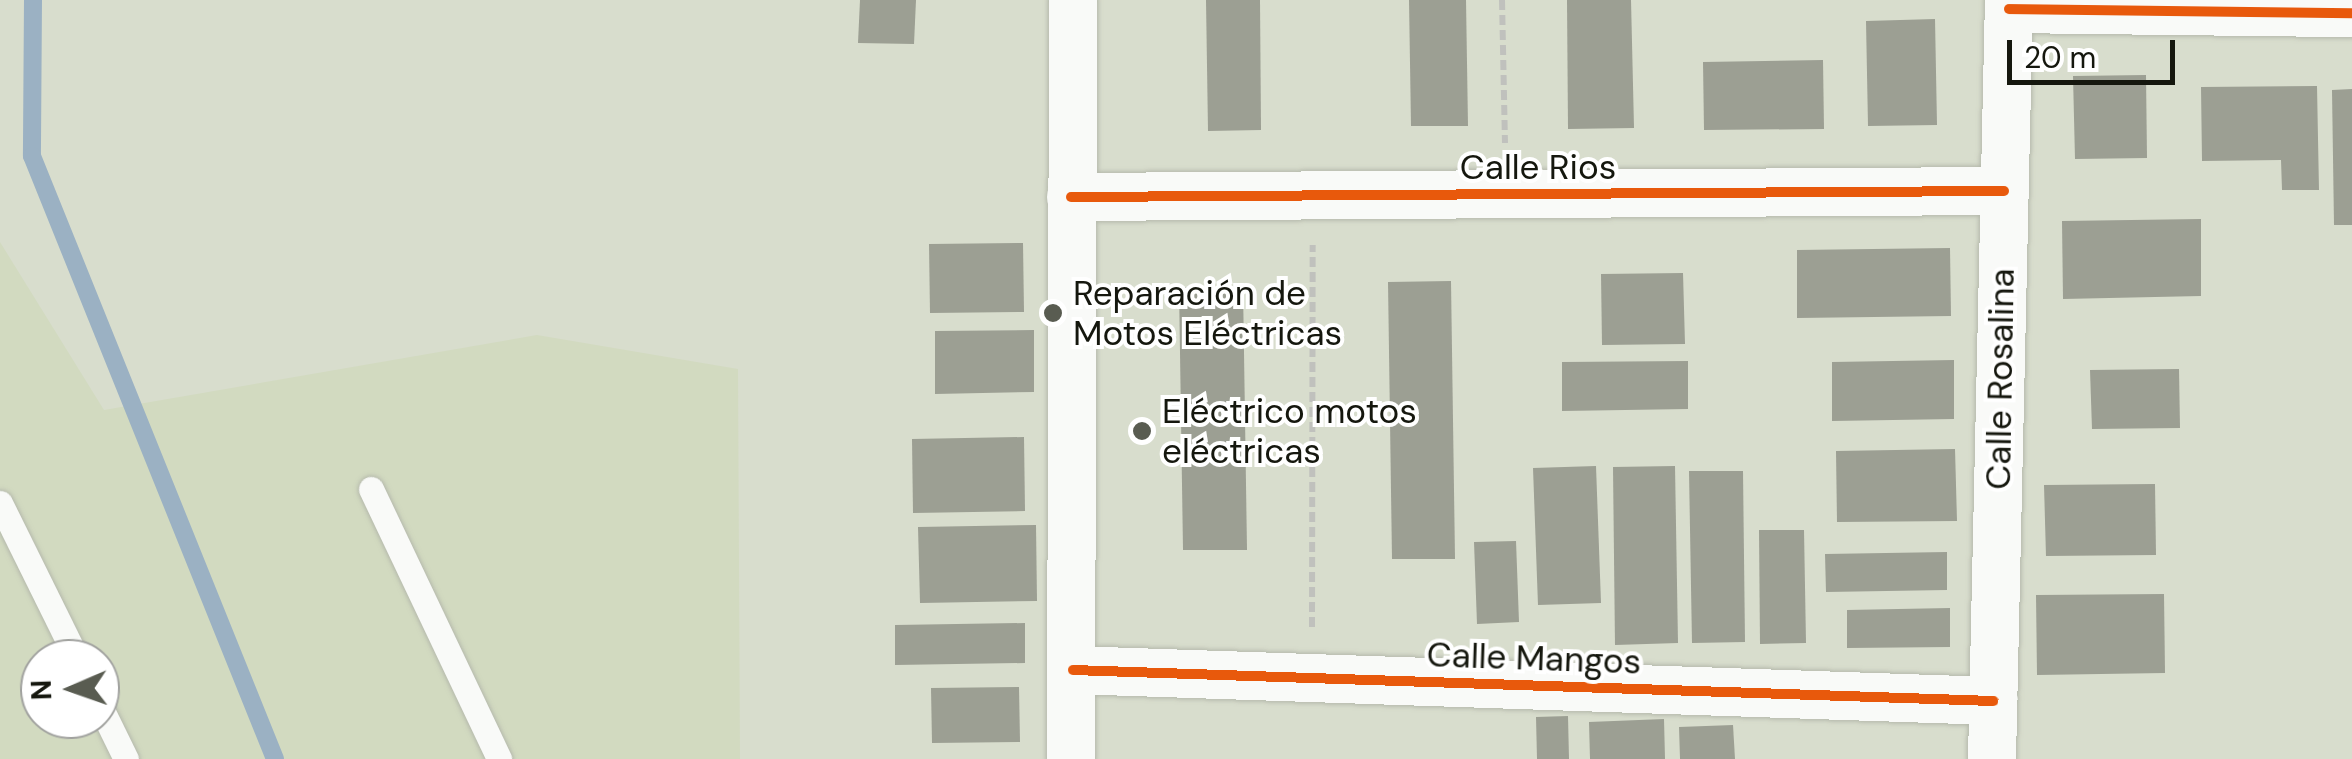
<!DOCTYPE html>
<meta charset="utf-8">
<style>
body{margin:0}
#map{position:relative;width:2352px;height:759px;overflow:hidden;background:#d8ddcd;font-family:"DM Sans",sans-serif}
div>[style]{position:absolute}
.built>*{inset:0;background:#d2dac0}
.stream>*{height:18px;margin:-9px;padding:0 9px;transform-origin:9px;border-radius:9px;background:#9bb1c3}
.building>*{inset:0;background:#9c9f93}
.path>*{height:6px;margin-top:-3px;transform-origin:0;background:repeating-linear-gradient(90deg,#c0c1bd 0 10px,transparent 0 15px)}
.roads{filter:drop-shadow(0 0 2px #b5b9ac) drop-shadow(0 0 2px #b5b9ac)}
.service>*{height:25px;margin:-12.5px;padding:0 12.5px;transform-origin:12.5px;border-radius:12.5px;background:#f9faf8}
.minor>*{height:48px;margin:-24px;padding:0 24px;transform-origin:24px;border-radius:24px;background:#f9faf8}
.cycleway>*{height:10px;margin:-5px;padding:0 5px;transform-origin:5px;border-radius:5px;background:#e8590c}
.dots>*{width:28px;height:28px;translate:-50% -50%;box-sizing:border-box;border:5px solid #fff;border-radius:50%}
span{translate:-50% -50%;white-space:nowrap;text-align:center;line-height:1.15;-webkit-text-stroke:8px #fff;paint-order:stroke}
.street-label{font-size:35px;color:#15170e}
.poi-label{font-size:35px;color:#15170e}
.left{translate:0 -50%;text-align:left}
.north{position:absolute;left:20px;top:639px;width:100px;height:100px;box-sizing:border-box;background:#fff;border:2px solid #a1a29f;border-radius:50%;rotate:268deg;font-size:28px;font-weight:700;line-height:40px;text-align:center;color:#15170e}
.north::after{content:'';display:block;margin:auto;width:35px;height:45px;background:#595c51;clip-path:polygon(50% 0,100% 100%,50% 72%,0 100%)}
.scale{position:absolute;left:2007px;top:40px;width:168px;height:45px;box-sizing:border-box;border:5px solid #15170e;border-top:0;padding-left:12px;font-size:30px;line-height:35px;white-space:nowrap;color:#15170e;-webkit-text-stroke:8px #fff;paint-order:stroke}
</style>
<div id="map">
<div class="built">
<i style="clip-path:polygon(evenodd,0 242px,104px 410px,537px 335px,738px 369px,740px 759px,0 759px,0 242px,40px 659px,100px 659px,100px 719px,40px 719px,40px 659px)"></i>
</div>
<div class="stream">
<i style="left:33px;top:0;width:156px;rotate:90.4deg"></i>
<i style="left:32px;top:156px;width:650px;rotate:68.05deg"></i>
</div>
<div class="building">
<i style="clip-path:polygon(860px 0,916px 0,914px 44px,858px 43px)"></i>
<i style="clip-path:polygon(1206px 0,1260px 0,1261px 130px,1208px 131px)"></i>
<i style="clip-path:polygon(1409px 0,1466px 0,1468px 126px,1411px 126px)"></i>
<i style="clip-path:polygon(1567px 0,1631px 0,1634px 128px,1568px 129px)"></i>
<i style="clip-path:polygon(1935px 19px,1937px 125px,1868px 126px,1866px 21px)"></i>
<i style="clip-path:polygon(1823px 60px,1824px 129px,1704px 130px,1703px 62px)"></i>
<i style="clip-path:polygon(2146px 75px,2147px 158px,2075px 159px,2073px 76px)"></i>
<i style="clip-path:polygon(2317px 86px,2319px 190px,2282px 190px,2281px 160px,2202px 161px,2201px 87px)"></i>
<i style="clip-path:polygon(2352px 89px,2352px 225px,2334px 225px,2332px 90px)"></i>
<i style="clip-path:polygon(2201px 219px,2201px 296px,2063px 299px,2062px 221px)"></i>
<i style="clip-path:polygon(1023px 243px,1024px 312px,930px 313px,929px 244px)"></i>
<i style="clip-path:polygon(1950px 248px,1951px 316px,1797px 318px,1797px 250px)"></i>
<i style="clip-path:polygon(1683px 273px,1685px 344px,1602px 345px,1601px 274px)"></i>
<i style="clip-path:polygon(1451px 281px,1455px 559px,1392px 559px,1388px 282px)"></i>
<i style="clip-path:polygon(1179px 287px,1243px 287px,1247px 550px,1183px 550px)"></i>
<i style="clip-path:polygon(1034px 330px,1034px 392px,935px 394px,935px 331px)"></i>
<i style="clip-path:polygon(1954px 360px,1954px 419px,1832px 421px,1832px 362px)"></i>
<i style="clip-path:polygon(1688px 361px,1688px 409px,1562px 411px,1562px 362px)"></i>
<i style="clip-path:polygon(2179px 369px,2180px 428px,2092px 429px,2090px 370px)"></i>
<i style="clip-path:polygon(1024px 437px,1025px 511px,913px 513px,912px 439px)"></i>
<i style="clip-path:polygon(1955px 449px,1957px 521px,1837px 522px,1836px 451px)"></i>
<i style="clip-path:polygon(1596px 466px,1601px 603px,1538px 605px,1533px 468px)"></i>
<i style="clip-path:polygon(1675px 466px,1678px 643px,1615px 645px,1613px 467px)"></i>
<i style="clip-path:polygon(1689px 471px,1743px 471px,1745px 642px,1692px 643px)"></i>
<i style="clip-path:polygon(2155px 484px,2156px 555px,2046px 556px,2044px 485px)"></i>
<i style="clip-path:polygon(1036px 525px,1037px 601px,920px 603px,918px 527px)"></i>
<i style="clip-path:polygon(1759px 530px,1804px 530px,1806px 643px,1760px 644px)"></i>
<i style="clip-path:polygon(1516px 541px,1519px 622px,1477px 624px,1474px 542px)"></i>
<i style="clip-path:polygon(1947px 552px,1947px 590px,1826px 592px,1825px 554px)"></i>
<i style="clip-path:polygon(2164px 594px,2165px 673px,2037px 675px,2036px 595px)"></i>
<i style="clip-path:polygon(1950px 608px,1950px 647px,1847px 648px,1847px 610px)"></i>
<i style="clip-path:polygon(1025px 623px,1025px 663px,895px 665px,895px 625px)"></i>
<i style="clip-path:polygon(1019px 687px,1020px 742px,932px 743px,931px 688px)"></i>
<i style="clip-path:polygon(1568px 716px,1569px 759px,1537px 759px,1536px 717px)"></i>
<i style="clip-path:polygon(1664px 719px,1665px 759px,1590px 759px,1589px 722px)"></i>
<i style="clip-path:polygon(1733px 725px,1735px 759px,1680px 759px,1679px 727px)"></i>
</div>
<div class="path">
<i style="left:1502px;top:0;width:143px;rotate:88.8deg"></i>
<i style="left:1312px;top:627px;width:382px;rotate:-89.9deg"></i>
</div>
<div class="roads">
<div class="service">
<i style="left:371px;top:489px;width:299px;rotate:64.6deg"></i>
<i style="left:0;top:503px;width:174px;rotate:63.7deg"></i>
<i style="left:100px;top:706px;width:59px;rotate:63.9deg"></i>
</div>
<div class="minor">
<i style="left:2009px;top:9px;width:343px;rotate:0.7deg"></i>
<i style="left:1071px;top:197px;width:933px;rotate:-0.37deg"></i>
<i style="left:1073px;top:670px;width:921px;rotate:1.93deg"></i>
<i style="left:1071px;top:759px;width:759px;rotate:-89.85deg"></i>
<i style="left:1992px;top:759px;width:759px;rotate:-88.72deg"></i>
</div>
</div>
<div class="cycleway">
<i style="left:2009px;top:9px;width:343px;rotate:0.7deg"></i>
<i style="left:1071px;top:197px;width:933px;rotate:-0.37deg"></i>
<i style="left:1073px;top:670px;width:921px;rotate:1.93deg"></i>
</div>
<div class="dots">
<i style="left:1053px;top:313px;background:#595c51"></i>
<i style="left:1142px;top:431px;background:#595c51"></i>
</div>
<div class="street-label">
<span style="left:1538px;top:167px">Calle Rios</span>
<span style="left:2000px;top:379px;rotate:-89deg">Calle Rosalina</span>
<span style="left:1534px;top:658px;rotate:2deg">Calle Mangos</span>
</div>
<div class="poi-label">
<span class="left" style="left:1073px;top:313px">Reparación de<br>Motos Eléctricas</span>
<span class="left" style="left:1162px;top:431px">Eléctrico motos<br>eléctricas</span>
</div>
<div class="north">N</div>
<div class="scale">20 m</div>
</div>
